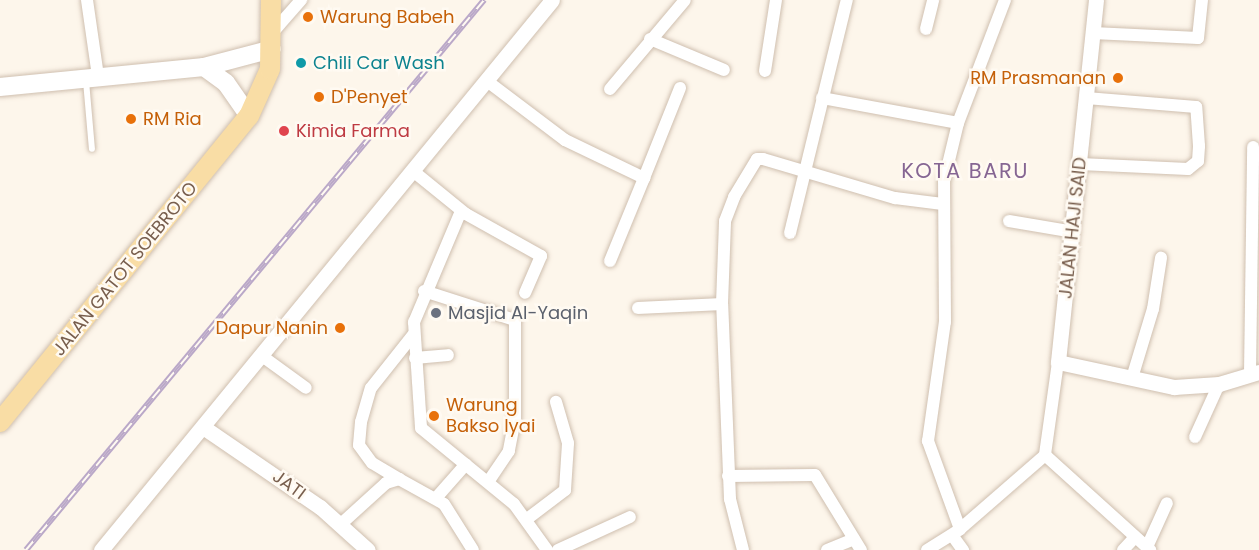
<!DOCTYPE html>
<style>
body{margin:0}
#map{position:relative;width:1259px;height:550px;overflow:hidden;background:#fdf6eb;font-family:Poppins,sans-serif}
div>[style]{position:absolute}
.roads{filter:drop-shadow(0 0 2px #cfbfaf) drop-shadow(0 0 2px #cfbfaf)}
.service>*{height:6px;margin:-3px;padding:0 3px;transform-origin:3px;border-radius:3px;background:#fff}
.minor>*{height:12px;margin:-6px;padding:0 6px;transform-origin:6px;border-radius:6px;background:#fff}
.tertiary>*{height:15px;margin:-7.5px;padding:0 7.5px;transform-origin:7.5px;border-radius:7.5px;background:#fff}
.secondary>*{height:18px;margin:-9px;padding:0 9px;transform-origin:9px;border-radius:9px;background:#fff}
.primary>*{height:20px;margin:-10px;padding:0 10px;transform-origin:10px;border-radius:10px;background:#f9dda5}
.rail>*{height:6px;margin-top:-3px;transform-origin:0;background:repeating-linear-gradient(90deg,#fffaf2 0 11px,#baa8c8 0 22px);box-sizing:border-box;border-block:2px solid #baa8c8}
.dots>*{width:16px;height:16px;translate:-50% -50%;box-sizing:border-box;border:3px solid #fffaf2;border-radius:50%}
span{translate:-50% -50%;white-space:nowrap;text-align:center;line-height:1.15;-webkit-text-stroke:5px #fffaf2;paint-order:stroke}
.food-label{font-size:18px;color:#c56008}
.left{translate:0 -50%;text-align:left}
.right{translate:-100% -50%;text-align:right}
.culture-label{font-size:18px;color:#0d838f}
.health-label{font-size:18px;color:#be3a42}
.street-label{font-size:18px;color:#785e4d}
.worship-label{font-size:18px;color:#5b616d}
.quarter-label{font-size:21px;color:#866693;letter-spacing:1.5px}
</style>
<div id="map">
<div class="roads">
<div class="service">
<i style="left:86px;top:81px;width:68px;rotate:85deg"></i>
</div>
<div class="minor">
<i style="left:87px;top:0;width:77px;rotate:81.8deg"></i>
<i style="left:926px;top:29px;width:30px;rotate:-76deg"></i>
<i style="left:273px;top:32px;width:43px;rotate:-48.8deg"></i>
<i style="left:1093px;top:33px;width:105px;rotate:2.7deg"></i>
<i style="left:1198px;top:38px;width:38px;rotate:-84deg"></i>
<i style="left:650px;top:39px;width:80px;rotate:22.7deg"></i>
<i style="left:765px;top:71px;width:72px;rotate:-81.2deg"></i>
<i style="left:487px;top:81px;width:98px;rotate:37.1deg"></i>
<i style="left:565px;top:140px;width:88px;rotate:25.7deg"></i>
<i style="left:644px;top:178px;width:97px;rotate:-68.2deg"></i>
<i style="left:610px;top:89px;width:116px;rotate:-49.9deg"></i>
<i style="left:822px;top:98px;width:138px;rotate:10.4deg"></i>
<i style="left:1080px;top:164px;width:108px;rotate:2.7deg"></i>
<i style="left:1188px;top:169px;width:13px;rotate:-39deg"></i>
<i style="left:1198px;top:161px;width:15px;rotate:-86deg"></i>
<i style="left:1199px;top:146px;width:39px;rotate:-94deg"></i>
<i style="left:1196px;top:107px;width:110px;rotate:-175.3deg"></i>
<i style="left:413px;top:171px;width:68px;rotate:39.1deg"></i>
<i style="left:466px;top:214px;width:86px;rotate:29.2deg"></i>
<i style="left:541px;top:256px;width:40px;rotate:113.4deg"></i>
<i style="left:461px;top:211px;width:121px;rotate:112.9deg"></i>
<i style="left:414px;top:322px;width:106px;rotate:86.2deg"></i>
<i style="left:421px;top:428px;width:120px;rotate:39.3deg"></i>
<i style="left:514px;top:504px;width:57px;rotate:54.3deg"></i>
<i style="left:1009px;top:221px;width:66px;rotate:9.6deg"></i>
<i style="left:790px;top:233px;width:240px;rotate:-76.3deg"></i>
<i style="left:610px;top:261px;width:90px;rotate:-67.7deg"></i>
<i style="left:424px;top:291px;width:96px;rotate:17.7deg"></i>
<i style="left:515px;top:320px;width:99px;rotate:90deg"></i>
<i style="left:515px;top:419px;width:33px;rotate:101deg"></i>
<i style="left:509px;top:451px;width:37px;rotate:124deg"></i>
<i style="left:638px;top:308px;width:84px;rotate:-2.7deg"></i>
<i style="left:262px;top:356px;width:54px;rotate:36deg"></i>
<i style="left:415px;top:358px;width:33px;rotate:-5deg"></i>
<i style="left:1058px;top:362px;width:94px;rotate:98deg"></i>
<i style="left:1045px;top:455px;width:142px;rotate:42.1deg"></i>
<i style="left:1250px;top:374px;width:227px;rotate:-89.2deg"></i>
<i style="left:1132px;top:378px;width:72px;rotate:-73.1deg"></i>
<i style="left:1153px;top:309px;width:52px;rotate:-81.1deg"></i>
<i style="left:1195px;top:437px;width:58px;rotate:-65.6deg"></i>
<i style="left:728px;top:476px;width:87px;rotate:-0.7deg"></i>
<i style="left:815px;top:475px;width:88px;rotate:58.5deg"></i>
<i style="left:399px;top:479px;width:31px;rotate:-149deg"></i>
<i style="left:372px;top:463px;width:22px;rotate:-126deg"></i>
<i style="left:359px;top:445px;width:23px;rotate:-85deg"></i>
<i style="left:361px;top:422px;width:35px;rotate:-74deg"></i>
<i style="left:371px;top:388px;width:68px;rotate:-51.6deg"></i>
<i style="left:436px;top:498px;width:45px;rotate:-48.6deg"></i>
<i style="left:527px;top:519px;width:48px;rotate:-37.3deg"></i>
<i style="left:565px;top:490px;width:47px;rotate:-86.3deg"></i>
<i style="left:568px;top:443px;width:43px;rotate:-106.3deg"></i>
<i style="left:341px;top:524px;width:61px;rotate:-42.3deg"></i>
<i style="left:386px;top:483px;width:14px;rotate:-17deg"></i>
<i style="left:399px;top:479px;width:51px;rotate:29.1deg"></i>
<i style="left:444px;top:504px;width:54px;rotate:57.8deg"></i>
<i style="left:960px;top:529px;width:94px;rotate:-110deg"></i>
<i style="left:928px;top:441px;width:120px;rotate:-81.9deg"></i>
<i style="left:945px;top:322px;width:141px;rotate:-90.4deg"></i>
<i style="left:944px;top:181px;width:60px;rotate:-76.4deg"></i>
<i style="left:958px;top:123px;width:132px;rotate:-69.1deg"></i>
<i style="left:952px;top:535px;width:19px;rotate:54deg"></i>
<i style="left:1147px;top:547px;width:48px;rotate:-65.6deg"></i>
<i style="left:558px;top:550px;width:79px;rotate:-24.6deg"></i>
<i style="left:743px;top:550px;width:53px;rotate:-104.3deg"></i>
<i style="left:730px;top:499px;width:195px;rotate:-92.3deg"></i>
<i style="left:722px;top:304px;width:83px;rotate:-87.9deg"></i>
<i style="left:725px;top:221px;width:26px;rotate:-69deg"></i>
<i style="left:734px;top:197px;width:44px;rotate:-58.8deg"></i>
<i style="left:757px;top:159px;width:6px"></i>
<i style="left:763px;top:159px;width:138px;rotate:16.5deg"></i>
<i style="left:895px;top:198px;width:48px;rotate:7.1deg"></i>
<i style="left:827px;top:550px;width:29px;rotate:-22deg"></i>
<i style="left:927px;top:550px;width:39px;rotate:-32deg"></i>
<i style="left:960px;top:529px;width:113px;rotate:-41deg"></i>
<i style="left:1123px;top:550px;width:16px;rotate:-47deg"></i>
</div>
<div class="tertiary">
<i style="left:1096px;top:0;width:364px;rotate:96deg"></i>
<i style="left:1058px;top:362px;width:119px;rotate:12.2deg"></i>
<i style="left:1174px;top:387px;width:45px;rotate:-3.8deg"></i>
<i style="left:1219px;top:384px;width:42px;rotate:-16.7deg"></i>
<i style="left:203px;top:427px;width:142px;rotate:34.4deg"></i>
<i style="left:320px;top:507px;width:64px;rotate:41.9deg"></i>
<i style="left:101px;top:550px;width:711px;rotate:-50.65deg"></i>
</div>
<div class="secondary">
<i style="left:204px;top:67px;width:27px;rotate:36deg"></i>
<i style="left:226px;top:83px;width:40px;rotate:55.1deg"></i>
<i style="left:0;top:87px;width:205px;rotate:-5.6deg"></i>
<i style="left:204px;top:67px;width:70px;rotate:-14.8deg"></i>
</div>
<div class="primary">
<i style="left:0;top:422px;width:395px;rotate:-50.9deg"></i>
<i style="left:249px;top:116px;width:51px;rotate:-65.9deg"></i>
<i style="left:270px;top:69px;width:69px;rotate:-89.2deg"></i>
</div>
</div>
<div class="rail">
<i style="left:26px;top:550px;width:716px;rotate:-50.21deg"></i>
</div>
<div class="dots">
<i style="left:308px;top:17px;background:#e8710a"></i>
<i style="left:301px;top:63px;background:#0f9aa8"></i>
<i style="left:1118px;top:78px;background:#e8710a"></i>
<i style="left:319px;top:97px;background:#e8710a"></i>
<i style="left:131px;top:119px;background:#e8710a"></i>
<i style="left:284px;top:131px;background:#e0444e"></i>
<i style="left:436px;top:313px;background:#6b7280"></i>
<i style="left:340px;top:328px;background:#e8710a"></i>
<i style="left:434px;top:416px;background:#e8710a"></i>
</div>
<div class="food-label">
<span class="left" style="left:320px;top:17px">Warung Babeh</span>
<span class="right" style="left:1106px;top:78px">RM Prasmanan</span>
<span class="left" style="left:331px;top:97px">D'Penyet</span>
<span class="left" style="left:143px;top:119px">RM Ria</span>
<span class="right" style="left:328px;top:328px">Dapur Nanin</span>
<span class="left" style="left:446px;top:416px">Warung<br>Bakso Iyai</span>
</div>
<div class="culture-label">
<span class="left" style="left:313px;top:63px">Chili Car Wash</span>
</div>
<div class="health-label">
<span class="left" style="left:296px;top:131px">Kimia Farma</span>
</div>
<div class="street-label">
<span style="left:1073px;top:228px;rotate:-84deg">JALAN HAJI SAID</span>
<span style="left:125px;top:269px;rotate:-51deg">JALAN GATOT SOEBROTO</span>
<span style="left:289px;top:485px;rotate:36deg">JATI</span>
</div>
<div class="worship-label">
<span class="left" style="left:448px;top:313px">Masjid Al-Yaqin</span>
</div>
<div class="quarter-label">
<span style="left:965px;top:171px">KOTA BARU</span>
</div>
</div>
